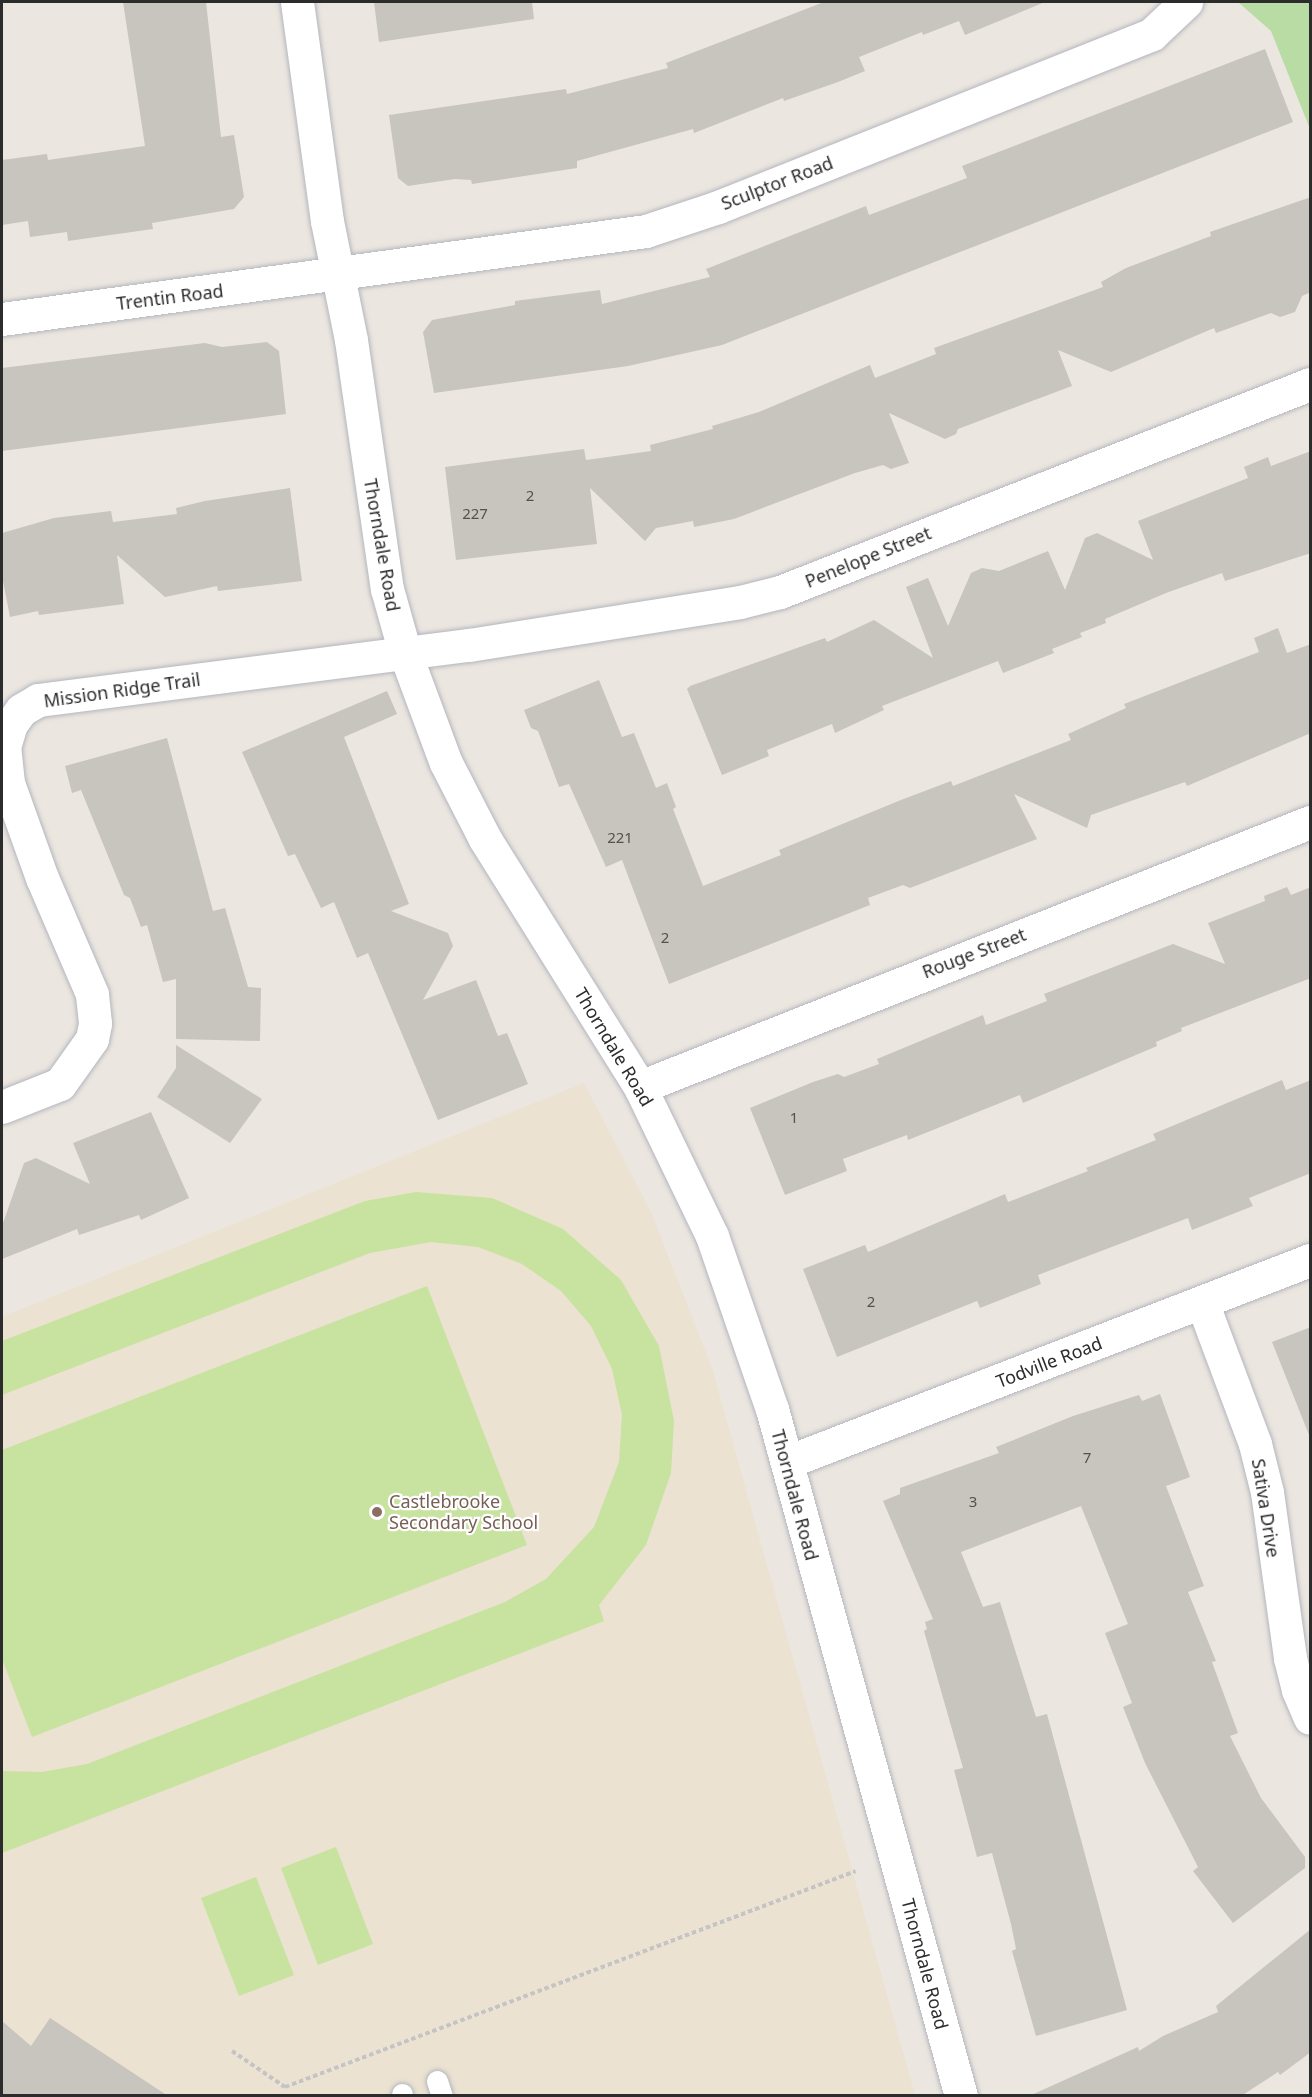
<!DOCTYPE html>
<style>
body{margin:0}
#map{position:relative;width:1312px;height:2097px;overflow:hidden;background:#ece6e0;font-family:"Noto Sans",sans-serif}
div>[style]{position:absolute}
.education>*{inset:0;background:#ebe2d1}
.green>*{inset:0;background:#b8dca3}
.pitch>*{inset:0;background:#c8e2a0}
.building>*{inset:0;background:#c8c4be}
.path>*{height:4px;margin-top:-2px;transform-origin:0;background:repeating-linear-gradient(90deg,#c4c4c4 0 4.5px,transparent 0 7.5px)}
.roads{filter:drop-shadow(0 0 2px #b3b6be) drop-shadow(0 0 2px #b3b6be)}
.lane>*{height:21px;margin:-10.5px;padding:0 10.5px;transform-origin:10.5px;border-radius:10.5px;background:#fff}
.street>*{height:33px;margin:-16.5px;padding:0 16.5px;transform-origin:16.5px;border-radius:16.5px;background:#fff}
.secondary>*{height:33px;margin:-16.5px;padding:0 16.5px;transform-origin:16.5px;border-radius:16.5px;background:#fff}
.dots>*{width:16px;height:16px;translate:-50% -50%;box-sizing:border-box;border:3px solid #fff;border-radius:50%}
span{translate:-50% -50%;white-space:nowrap;text-align:center;line-height:1.15;-webkit-text-stroke:4.5px #fff;paint-order:stroke}
.number-label{font-size:15px;color:#535250}
.number-label span{-webkit-text-stroke-width:0}
.street-label{font-size:18px;color:#2c2c2c}
.education-label{font-size:18px;color:#785e54}
.left{translate:0 -50%;text-align:left}
.frame{position:absolute;inset:0;border:3px solid #2c2c2c;pointer-events:none}
</style>
<div id="map">
<div class="education">
<i style="clip-path:polygon(584px 1083px,651px 1212px,712px 1368px,915px 2095px,2px 2096px,2px 1317px)"></i>
</div>
<div class="green">
<i style="clip-path:polygon(1238px 2px,1310px 2px,1310px 129px,1271px 31px)"></i>
</div>
<div class="pitch">
<i style="clip-path:polygon(416px 1192px,492px 1198px,563px 1229px,621px 1280px,659px 1346px,674px 1421px,671px 1473px,646px 1545px,599px 1605px,604px 1621px,2px 1853px,2px 1771px,42px 1772px,87px 1764px,505px 1602px,546px 1579px,594px 1527px,619px 1462px,622px 1415px,612px 1369px,591px 1326px,561px 1291px,522px 1264px,478px 1247px,431px 1242px,370px 1253px,2px 1395px,2px 1341px,365px 1201px)"></i>
<i style="clip-path:polygon(427px 1286px,527px 1545px,32px 1737px,2px 1659px,2px 1450px)"></i>
<i style="clip-path:polygon(336px 1847px,373px 1944px,318px 1965px,281px 1868px)"></i>
<i style="clip-path:polygon(256px 1877px,294px 1975px,239px 1996px,201px 1898px)"></i>
</div>
<div class="building">
<i style="clip-path:polygon(123px 2px,206px 2px,221px 137px,234px 135px,244px 197px,234px 209px,152px 223px,153px 229px,68px 241px,67px 232px,30px 237px,28px 221px,2px 225px,2px 160px,47px 154px,48px 160px,145px 146px)"></i>
<i style="clip-path:polygon(374px 2px,532px 2px,534px 19px,379px 42px)"></i>
<i style="clip-path:polygon(824px 2px,1045px 2px,965px 35px,959px 21px,923px 35px,922px 32px,859px 57px,865px 71px,838px 82px,784px 101px,783px 98px,694px 133px,693px 129px,577px 161px,577px 168px,472px 184px,471px 180px,455px 179px,408px 186px,398px 178px,389px 115px,566px 89px,567px 94px,668px 68px,666px 63px)"></i>
<i style="clip-path:polygon(1265px 49px,1293px 122px,722px 345px,628px 366px,434px 393px,423px 332px,432px 320px,515px 305px,515px 301px,600px 290px,602px 304px,710px 277px,706px 269px,866px 206px,869px 215px,967px 178px,962px 166px)"></i>
<i style="clip-path:polygon(1311px 197px,1311px 292px,1302px 296px,1295px 312px,1280px 317px,1271px 313px,1216px 333px,1214px 328px,1111px 372px,1058px 350px,1072px 386px,958px 429px,956px 434px,945px 439px,889px 413px,909px 463px,891px 469px,883px 465px,855px 473px,734px 519px,694px 527px,693px 521px,656px 528px,645px 541px,590px 488px,597px 544px,456px 560px,445px 467px,584px 449px,586px 460px,651px 451px,650px 445px,713px 429px,712px 426px,759px 412px,870px 365px,875px 378px,936px 354px,934px 348px,1103px 287px,1101px 282px,1126px 268px,1211px 236px,1210px 232px)"></i>
<i style="clip-path:polygon(267px 342px,279px 351px,286px 414px,2px 451px,2px 368px,205px 343px,222px 347px)"></i>
<i style="clip-path:polygon(1311px 451px,1311px 553px,1225px 581px,1222px 573px,1166px 593px,1105px 619px,1106px 623px,1080px 633px,1082px 637px,1052px 649px,1054px 653px,1003px 673px,998px 661px,882px 706px,884px 710px,835px 733px,832px 724px,767px 750px,769px 756px,722px 775px,687px 689px,690px 686px,825px 638px,827px 642px,874px 620px,933px 658px,906px 587px,928px 578px,948px 626px,971px 573px,982px 568px,999px 571px,1048px 551px,1065px 590px,1085px 538px,1097px 533px,1153px 560px,1138px 521px,1248px 478px,1244px 467px,1268px 457px,1271px 466px)"></i>
<i style="clip-path:polygon(290px 488px,302px 581px,218px 591px,217px 586px,165px 597px,117px 555px,124px 604px,39px 615px,38px 611px,10px 617px,2px 576px,2px 533px,54px 518px,111px 511px,113px 522px,177px 514px,176px 508px,205px 501px)"></i>
<i style="clip-path:polygon(1278px 628px,1287px 653px,1311px 644px,1311px 733px,1187px 786px,1185px 782px,1091px 815px,1087px 828px,1014px 794px,1037px 839px,910px 888px,903px 885px,868px 898px,870px 905px,669px 984px,622px 860px,606px 867px,569px 784px,559px 787px,538px 731px,531px 728px,524px 710px,599px 680px,622px 737px,634px 733px,656px 788px,667px 783px,676px 807px,673px 809px,703px 886px,781px 855px,779px 850px,901px 800px,951px 781px,953px 786px,1071px 740px,1068px 734px,1126px 708px,1124px 704px,1259px 652px,1254px 638px)"></i>
<i style="clip-path:polygon(387px 691px,397px 714px,344px 737px,409px 904px,391px 911px,448px 933px,453px 946px,423px 1000px,476px 980px,498px 1036px,507px 1033px,528px 1084px,438px 1120px,368px 953px,357px 958px,334px 902px,321px 908px,295px 854px,288px 856px,242px 752px)"></i>
<i style="clip-path:polygon(167px 738px,213px 911px,225px 908px,248px 987px,261px 988px,260px 1041px,176px 1039px,176px 979px,163px 982px,147px 925px,141px 927px,130px 898px,124px 895px,81px 790px,72px 793px,65px 766px)"></i>
<i style="clip-path:polygon(1287px 887px,1291px 895px,1311px 887px,1311px 978px,1181px 1028px,1182px 1031px,1156px 1042px,1157px 1046px,1023px 1103px,1020px 1095px,908px 1140px,907px 1135px,843px 1159px,847px 1171px,785px 1195px,750px 1108px,813px 1082px,838px 1074px,844px 1077px,879px 1064px,877px 1059px,983px 1015px,986px 1025px,1047px 1001px,1044px 994px,1173px 944px,1225px 964px,1208px 923px,1265px 901px,1264px 896px)"></i>
<i style="clip-path:polygon(176px 1045px,262px 1099px,230px 1143px,157px 1097px,176px 1068px)"></i>
<i style="clip-path:polygon(1282px 1080px,1286px 1090px,1311px 1080px,1311px 1173px,1249px 1198px,1253px 1206px,1192px 1230px,1188px 1218px,1038px 1275px,1041px 1284px,980px 1308px,977px 1301px,837px 1357px,803px 1269px,865px 1245px,868px 1252px,1005px 1194px,1008px 1202px,1088px 1171px,1086px 1168px,1156px 1140px,1153px 1134px)"></i>
<i style="clip-path:polygon(151px 1112px,189px 1198px,141px 1220px,139px 1215px,79px 1235px,77px 1229px,2px 1259px,2px 1226px,24px 1163px,36px 1158px,90px 1184px,73px 1143px)"></i>
<i style="clip-path:polygon(1311px 1327px,1311px 1435px,1309px 1435px,1272px 1342px)"></i>
<i style="clip-path:polygon(1160px 1394px,1190px 1477px,1166px 1486px,1204px 1586px,1188px 1592px,1216px 1661px,1212px 1662px,1238px 1733px,1230px 1736px,1261px 1798px,1305px 1857px,1305px 1868px,1233px 1923px,1193px 1871px,1198px 1867px,1145px 1763px,1123px 1707px,1132px 1703px,1105px 1633px,1128px 1624px,1081px 1506px,961px 1552px,983px 1607px,1000px 1602px,1036px 1717px,1047px 1714px,1127px 2010px,1036px 2036px,1012px 1951px,1016px 1949px,1011px 1924px,992px 1853px,977px 1857px,954px 1770px,963px 1768px,924px 1631px,927px 1629px,925px 1622px,933px 1619px,883px 1501px,900px 1494px,900px 1488px,999px 1453px,996px 1447px,1073px 1416px,1139px 1395px,1142px 1401px)"></i>
<i style="clip-path:polygon(1311px 1929px,1311px 2052px,1280px 2075px,1278px 2072px,1241px 2096px,1029px 2096px,1138px 2047px,1139px 2051px,1163px 2036px,1218px 2012px,1216px 2006px)"></i>
<i style="clip-path:polygon(50px 2018px,168px 2096px,2px 2096px,2px 2021px,31px 2046px)"></i>
</div>
<div class="path">
<i style="left:232px;top:2051px;width:64px;rotate:34.2deg"></i>
<i style="left:285px;top:2087px;width:610px;rotate:-20.72deg"></i>
</div>
<div class="roads">
<div class="lane">
<i style="left:437px;top:2081px;width:16px;rotate:72deg"></i>
<i style="left:402px;top:2094px;width:2px;rotate:90deg"></i>
</div>
<div class="street">
<i style="left:2px;top:319px;width:650px;rotate:-7.78deg"></i>
<i style="left:646px;top:231px;width:76px;rotate:-18.4deg"></i>
<i style="left:718px;top:207px;width:467px;rotate:-21.7deg"></i>
<i style="left:1152px;top:34px;width:47px;rotate:-43.3deg"></i>
<i style="left:640px;top:1087px;width:721px;rotate:-21.58deg"></i>
<i style="left:2px;top:1107px;width:62px;rotate:-21.6deg"></i>
<i style="left:60px;top:1084px;width:55px;rotate:-54.6deg"></i>
<i style="left:92px;top:1039px;width:16px;rotate:-79deg"></i>
<i style="left:95px;top:1023px;width:29px;rotate:-96deg"></i>
<i style="left:92px;top:994px;width:126px;rotate:-113.3deg"></i>
<i style="left:42px;top:878px;width:101px;rotate:-109.7deg"></i>
<i style="left:8px;top:783px;width:36px;rotate:-96deg"></i>
<i style="left:4px;top:747px;width:24px;rotate:-73deg"></i>
<i style="left:11px;top:724px;width:17px;rotate:-54deg"></i>
<i style="left:21px;top:710px;width:20px;rotate:-30deg"></i>
<i style="left:38px;top:700px;width:434px;rotate:-7.3deg"></i>
<i style="left:469px;top:645px;width:274px;rotate:-9deg"></i>
<i style="left:740px;top:602px;width:41px;rotate:-14deg"></i>
<i style="left:780px;top:592px;width:569px;rotate:-21.43deg"></i>
<i style="left:1202px;top:1302px;width:152px;rotate:69.5deg"></i>
<i style="left:1255px;top:1444px;width:49px;rotate:76deg"></i>
<i style="left:1267px;top:1492px;width:168px;rotate:82.1deg"></i>
<i style="left:1290px;top:1658px;width:33px;rotate:76deg"></i>
<i style="left:1298px;top:1690px;width:30px;rotate:67deg"></i>
<i style="left:787px;top:1462px;width:561px;rotate:-21.12deg"></i>
</div>
<div class="secondary">
<i style="left:297px;top:2px;width:221px;rotate:82.2deg"></i>
<i style="left:327px;top:221px;width:121px;rotate:78.6deg"></i>
<i style="left:351px;top:340px;width:252px;rotate:81.8deg"></i>
<i style="left:387px;top:589px;width:66px;rotate:74.3deg"></i>
<i style="left:405px;top:653px;width:117px;rotate:69.6deg"></i>
<i style="left:446px;top:763px;width:85px;rotate:62.8deg"></i>
<i style="left:485px;top:839px;width:292px;rotate:58deg"></i>
<i style="left:640px;top:1087px;width:165px;rotate:64.2deg"></i>
<i style="left:712px;top:1236px;width:183px;rotate:70.9deg"></i>
<i style="left:772px;top:1409px;width:713px;rotate:74.62deg"></i>
</div>
</div>
<div class="dots">
<i style="left:377px;top:1512px;background:#8d6e63"></i>
</div>
<div class="number-label">
<span style="left:530px;top:496px">2</span>
<span style="left:475px;top:514px">227</span>
<span style="left:620px;top:838px">221</span>
<span style="left:665px;top:938px">2</span>
<span style="left:794px;top:1118px">1</span>
<span style="left:871px;top:1302px">2</span>
<span style="left:1087px;top:1458px">7</span>
<span style="left:973px;top:1502px">3</span>
</div>
<div class="street-label">
<span style="left:777px;top:183px;rotate:-21deg">Sculptor Road</span>
<span style="left:170px;top:297px;rotate:-7deg">Trentin Road</span>
<span style="left:382px;top:545px;rotate:80deg">Thorndale Road</span>
<span style="left:868px;top:557px;rotate:-22deg">Penelope Street</span>
<span style="left:122px;top:690px;rotate:-8deg">Mission Ridge Trail</span>
<span style="left:974px;top:953px;rotate:-21deg">Rouge Street</span>
<span style="left:614px;top:1047px;rotate:59deg">Thorndale Road</span>
<span style="left:1049px;top:1362px;rotate:-21deg">Todville Road</span>
<span style="left:795px;top:1495px;rotate:75deg">Thorndale Road</span>
<span style="left:1266px;top:1508px;rotate:81deg">Sativa Drive</span>
<span style="left:925px;top:1964px;rotate:75deg">Thorndale Road</span>
</div>
<div class="education-label">
<span class="left" style="left:389px;top:1512px">Castlebrooke<br>Secondary School</span>
</div>
<div class="frame"></div>
</div>
